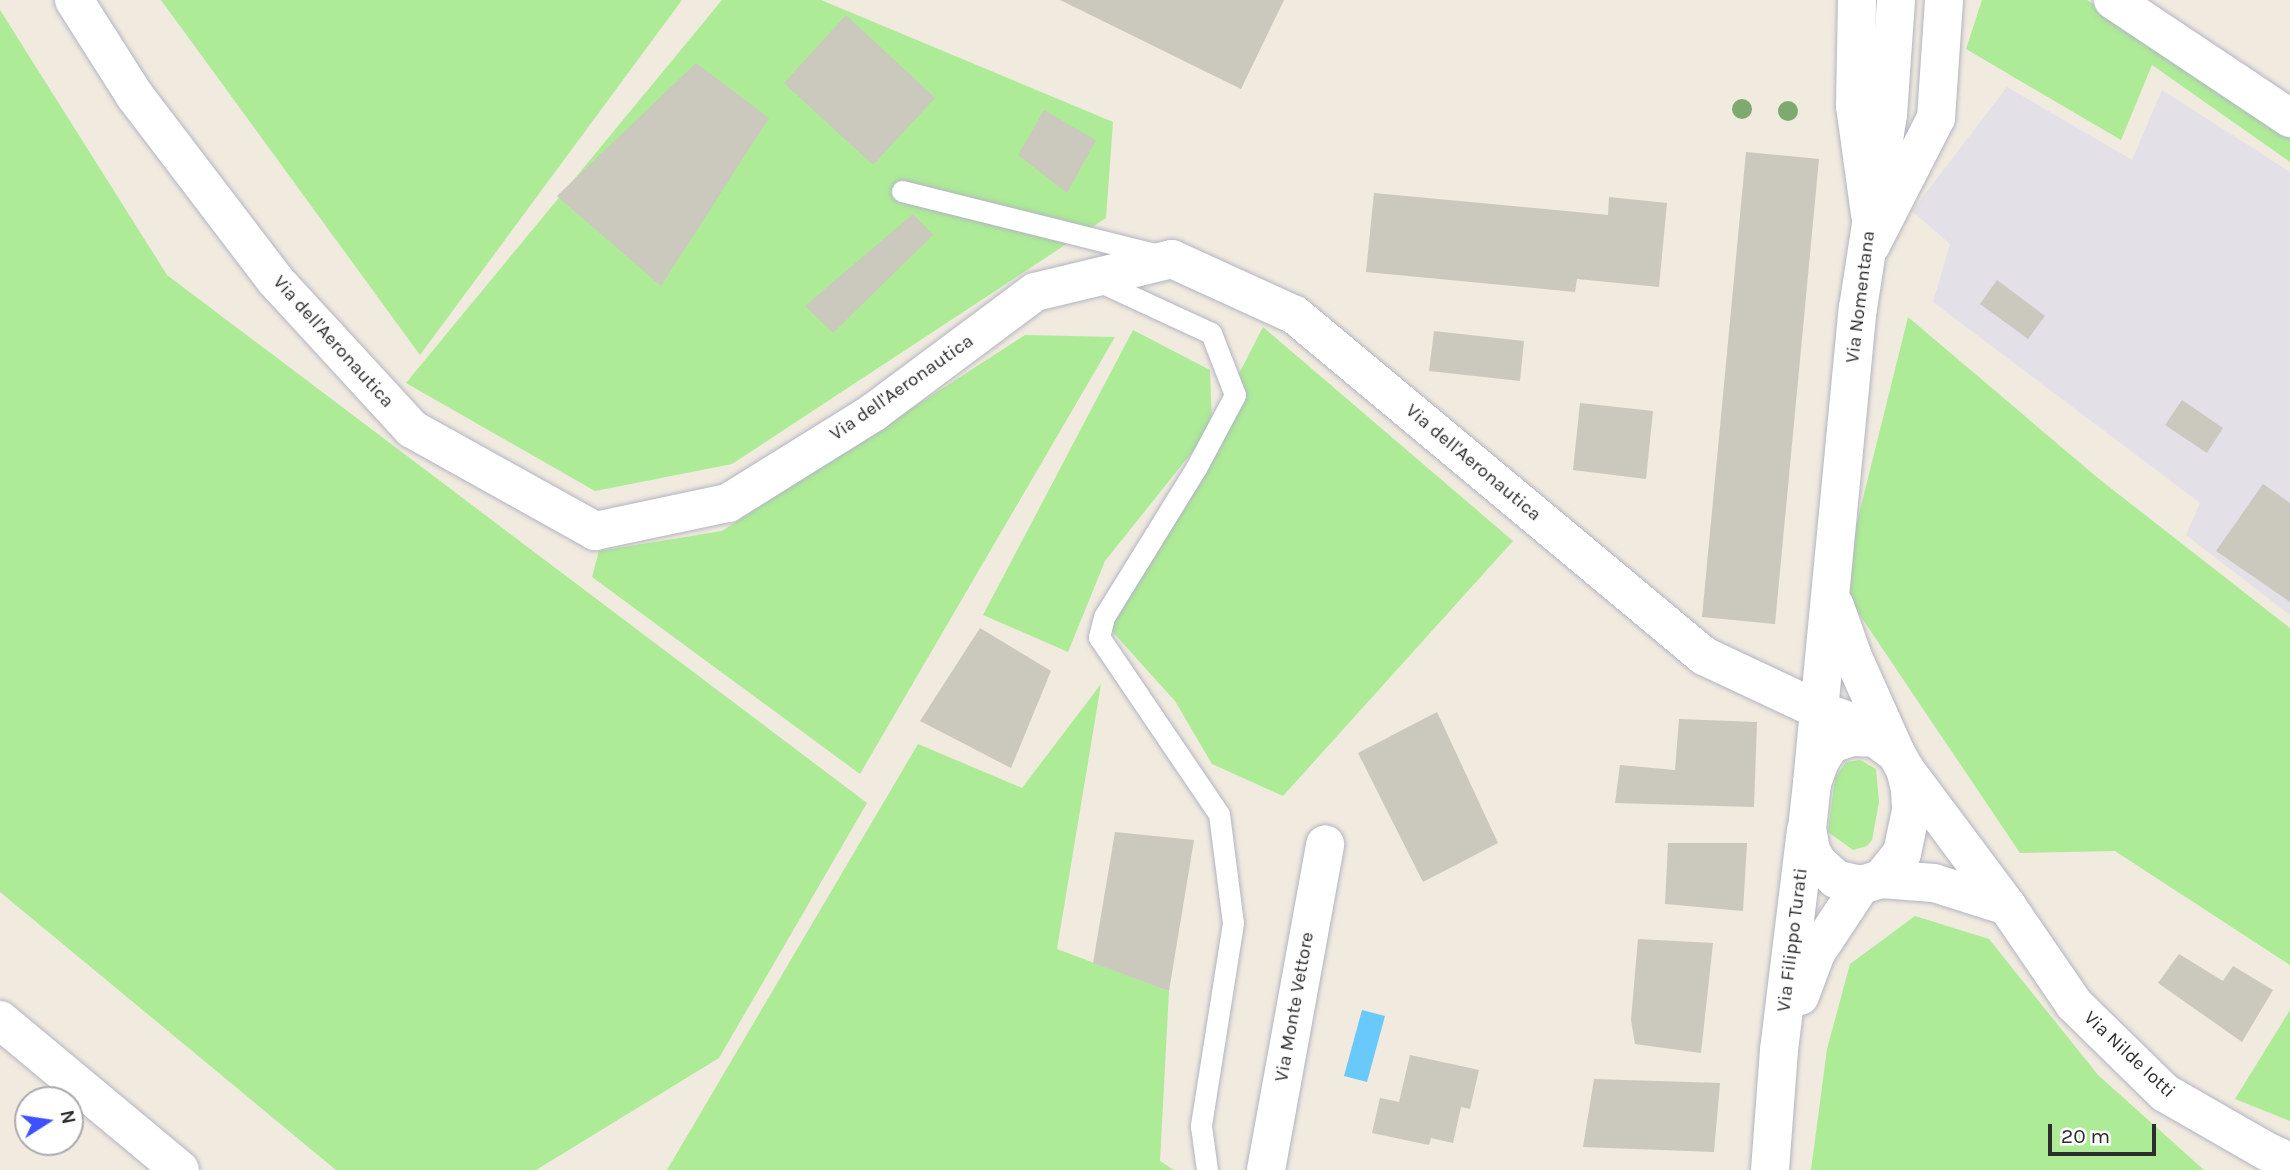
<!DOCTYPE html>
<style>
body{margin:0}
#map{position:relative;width:2290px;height:1170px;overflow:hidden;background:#f0eadf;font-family:Karla,sans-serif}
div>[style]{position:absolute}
.industrial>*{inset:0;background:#e3e0e8}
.green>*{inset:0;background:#adeb97}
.water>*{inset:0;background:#69c9fb}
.building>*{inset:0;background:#cbc8bd}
.roads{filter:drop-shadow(0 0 2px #b3b4c2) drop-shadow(0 0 2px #b3b4c2)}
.service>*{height:21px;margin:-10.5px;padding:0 10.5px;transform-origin:10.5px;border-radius:10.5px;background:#fff}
.minor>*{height:38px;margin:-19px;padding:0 19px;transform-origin:19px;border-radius:19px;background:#fff}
.secondary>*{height:38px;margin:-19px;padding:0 19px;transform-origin:19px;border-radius:19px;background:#fff}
.trees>*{width:20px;height:20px;margin:-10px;border-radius:50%;background:#7eaa6f}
span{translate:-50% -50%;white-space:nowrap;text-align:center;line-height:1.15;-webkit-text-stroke:5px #fff;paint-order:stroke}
.street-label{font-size:19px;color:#2d2d2d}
.north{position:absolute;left:14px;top:1086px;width:70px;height:70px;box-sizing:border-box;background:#fff;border:2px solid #ababab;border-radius:50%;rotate:78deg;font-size:19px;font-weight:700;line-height:28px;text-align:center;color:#2d2d2d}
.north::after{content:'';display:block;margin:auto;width:24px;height:32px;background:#3d52ff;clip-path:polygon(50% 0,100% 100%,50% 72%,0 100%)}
.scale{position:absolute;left:2048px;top:1124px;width:108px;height:32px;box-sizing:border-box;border:4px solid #2d2d2d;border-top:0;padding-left:9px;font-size:21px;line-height:24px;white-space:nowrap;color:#2d2d2d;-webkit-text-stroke:5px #fff;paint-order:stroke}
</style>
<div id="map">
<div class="industrial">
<i style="clip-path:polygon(2007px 87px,2132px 160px,2162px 90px,2290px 172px,2290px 615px,2186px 535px,2200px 503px,1933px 302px,1950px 244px,1912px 211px)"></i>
</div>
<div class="green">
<i style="clip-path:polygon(161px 0,682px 0,420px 355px)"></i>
<i style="clip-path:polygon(722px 0,821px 0,1113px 122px,1106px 218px,732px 464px,595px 491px,406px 383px)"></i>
<i style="clip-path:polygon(1982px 0,2087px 0,2290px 135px,2290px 162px,2152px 65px,2121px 140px,1966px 49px)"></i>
<i style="clip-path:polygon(0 10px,167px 275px,867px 803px,719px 1058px,536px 1170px,336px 1170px,0 892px)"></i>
<i style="clip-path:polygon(1908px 317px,2099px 479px,2290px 628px,2290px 965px,2115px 851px,2020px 853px,1841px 587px)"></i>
<i style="clip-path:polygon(1263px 327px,1513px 541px,1283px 796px,1212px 764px,1175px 701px,1109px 628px,1209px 431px,1105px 561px,1068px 652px,983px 615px,1133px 330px,1210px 370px,1212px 426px)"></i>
<i style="clip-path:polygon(1025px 335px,1115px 337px,860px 774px,592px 577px,599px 551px,722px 531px)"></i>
<i style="clip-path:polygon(1101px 684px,1057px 949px,1169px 991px,1160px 1161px,1174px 1170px,667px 1170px,918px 744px,1022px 788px)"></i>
<i style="clip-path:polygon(1860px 760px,1876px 769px,1879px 802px,1872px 840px,1867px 846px,1853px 850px,1828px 832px,1835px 778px,1846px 762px)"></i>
<i style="clip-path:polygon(1915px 916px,1989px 939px,2098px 1075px,2204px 1170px,1811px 1170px,1827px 1049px,1850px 964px)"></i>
<i style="clip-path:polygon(2290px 1010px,2290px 1121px,2235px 1099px)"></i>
</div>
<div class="water">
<i style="clip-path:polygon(1362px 1010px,1385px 1016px,1367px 1082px,1344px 1076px)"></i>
</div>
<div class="building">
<i style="clip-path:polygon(1060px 0,1284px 0,1241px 89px)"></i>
<i style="clip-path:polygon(846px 15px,935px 98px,873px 165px,784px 83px)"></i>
<i style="clip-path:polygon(696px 63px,769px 118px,661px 286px,557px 196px)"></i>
<i style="clip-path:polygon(1044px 110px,1096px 140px,1067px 193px,1018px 155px)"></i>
<i style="clip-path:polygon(1746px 152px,1819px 159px,1775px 624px,1702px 617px)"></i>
<i style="clip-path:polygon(1374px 193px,1608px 215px,1609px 197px,1667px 203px,1659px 287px,1577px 279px,1575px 292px,1366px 272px)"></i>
<i style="clip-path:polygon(913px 214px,933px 235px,833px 333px,805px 306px)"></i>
<i style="clip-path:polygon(1997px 280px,2045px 316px,2028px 339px,1980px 304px)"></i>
<i style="clip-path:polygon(1434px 331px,1524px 341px,1520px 381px,1429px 371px)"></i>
<i style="clip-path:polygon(2182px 400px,2223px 428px,2207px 453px,2165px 425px)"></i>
<i style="clip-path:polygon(1580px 403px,1653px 411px,1646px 479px,1573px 470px)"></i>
<i style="clip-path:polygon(2263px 484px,2290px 503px,2290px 602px,2216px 551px)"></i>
<i style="clip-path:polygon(980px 628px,1051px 671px,1011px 768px,920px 721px)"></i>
<i style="clip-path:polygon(1437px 712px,1498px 843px,1423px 882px,1358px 753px)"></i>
<i style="clip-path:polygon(1679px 719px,1757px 722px,1754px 807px,1615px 803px,1620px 765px,1675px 770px)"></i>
<i style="clip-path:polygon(1115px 832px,1194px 840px,1169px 991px,1093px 963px)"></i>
<i style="clip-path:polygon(1668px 843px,1747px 843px,1743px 911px,1665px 904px)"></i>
<i style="clip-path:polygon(1638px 939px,1713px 943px,1701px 1053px,1635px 1044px,1631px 1020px)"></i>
<i style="clip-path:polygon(2179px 954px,2223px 981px,2233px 966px,2273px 990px,2242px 1042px,2158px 983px)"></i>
<i style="clip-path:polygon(1410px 1055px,1479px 1070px,1470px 1109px,1461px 1107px,1453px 1143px,1431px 1138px,1429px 1145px,1372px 1133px,1380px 1098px,1399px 1102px)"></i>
<i style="clip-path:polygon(1594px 1079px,1720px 1083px,1714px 1152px,1583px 1147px)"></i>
</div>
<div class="roads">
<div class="service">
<i style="left:902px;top:191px;width:264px;rotate:14deg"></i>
<i style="left:1094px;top:279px;width:129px;rotate:24.8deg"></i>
<i style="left:1211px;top:333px;width:66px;rotate:68.8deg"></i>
<i style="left:1235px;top:395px;width:83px;rotate:118.1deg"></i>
<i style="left:1196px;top:468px;width:175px;rotate:121.7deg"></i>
<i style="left:1104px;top:617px;width:21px;rotate:104deg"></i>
<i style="left:1099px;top:637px;width:214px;rotate:55.9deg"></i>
<i style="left:1219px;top:814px;width:110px;rotate:82.7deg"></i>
<i style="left:1233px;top:923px;width:206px;rotate:99deg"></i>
<i style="left:1201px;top:1126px;width:44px;rotate:82.2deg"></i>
</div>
<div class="minor">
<i style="left:74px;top:0;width:114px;rotate:57.6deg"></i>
<i style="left:135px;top:96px;width:231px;rotate:52.7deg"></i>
<i style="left:275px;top:280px;width:202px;rotate:47.4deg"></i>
<i style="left:412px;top:429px;width:210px;rotate:29.1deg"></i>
<i style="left:595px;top:531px;width:136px;rotate:-11.9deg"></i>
<i style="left:728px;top:503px;width:172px;rotate:-31.9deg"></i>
<i style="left:874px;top:412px;width:201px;rotate:-36.7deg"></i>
<i style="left:1035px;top:292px;width:141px;rotate:-13.5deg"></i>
<i style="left:1172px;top:259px;width:135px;rotate:24.5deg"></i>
<i style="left:1295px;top:315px;width:533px;rotate:39.82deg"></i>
<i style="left:1704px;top:656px;width:129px;rotate:25.2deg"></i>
<i style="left:1821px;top:711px;width:32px;rotate:20deg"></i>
<i style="left:1851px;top:722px;width:29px;rotate:34deg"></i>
<i style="left:1857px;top:0;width:106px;rotate:91.1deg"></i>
<i style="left:1855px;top:106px;width:109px;rotate:82.1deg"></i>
<i style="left:2113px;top:0;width:213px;rotate:33.7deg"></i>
<i style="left:1871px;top:245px;width:143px;rotate:-62.9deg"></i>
<i style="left:1936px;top:118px;width:118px;rotate:-86.1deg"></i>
<i style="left:1905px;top:769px;width:171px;rotate:53.3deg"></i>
<i style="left:2007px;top:906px;width:119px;rotate:55.6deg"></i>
<i style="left:2074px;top:1004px;width:127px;rotate:44.4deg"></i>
<i style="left:2165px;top:1093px;width:114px;rotate:29.9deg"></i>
<i style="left:2264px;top:1150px;width:29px;rotate:25deg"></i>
<i style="left:1881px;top:879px;width:53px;rotate:4.3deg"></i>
<i style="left:1934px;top:883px;width:77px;rotate:17.5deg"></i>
<i style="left:0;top:1020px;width:234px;rotate:39.8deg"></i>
<i style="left:1266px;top:1170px;width:331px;rotate:-79.7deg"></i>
</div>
<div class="secondary">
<i style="left:1835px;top:606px;width:54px;rotate:70.6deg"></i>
<i style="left:1853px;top:657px;width:105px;rotate:65.9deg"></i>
<i style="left:1851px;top:737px;width:24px;rotate:2deg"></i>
<i style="left:1875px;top:738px;width:26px;rotate:36deg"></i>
<i style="left:1896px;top:753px;width:18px;rotate:61deg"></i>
<i style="left:1905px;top:769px;width:21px;rotate:76deg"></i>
<i style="left:1910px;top:789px;width:22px;rotate:87deg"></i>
<i style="left:1911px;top:811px;width:43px;rotate:102.1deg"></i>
<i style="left:1902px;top:853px;width:33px;rotate:129deg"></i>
<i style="left:1881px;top:879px;width:21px;rotate:163deg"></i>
<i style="left:1861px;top:885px;width:26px;rotate:-167deg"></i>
<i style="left:1836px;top:879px;width:24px;rotate:-138deg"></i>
<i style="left:1818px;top:863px;width:14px;rotate:-120deg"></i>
<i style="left:1811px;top:851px;width:22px;rotate:-100deg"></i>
<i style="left:1807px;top:829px;width:46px;rotate:-83.8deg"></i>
<i style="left:1812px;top:783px;width:23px;rotate:-70deg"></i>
<i style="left:1820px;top:761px;width:20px;rotate:-57deg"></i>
<i style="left:1831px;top:744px;width:21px;rotate:-19deg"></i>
<i style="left:1812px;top:783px;width:477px;rotate:-84.5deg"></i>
<i style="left:1858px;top:308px;width:195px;rotate:-81.2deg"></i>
<i style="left:1888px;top:115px;width:115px;rotate:-86deg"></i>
<i style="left:1800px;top:996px;width:46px;rotate:-69.6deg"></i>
<i style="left:1816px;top:953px;width:82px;rotate:-56.5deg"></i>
<i style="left:1770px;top:1170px;width:120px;rotate:-85.7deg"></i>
<i style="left:1779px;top:1050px;width:221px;rotate:-83deg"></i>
</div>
</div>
<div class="trees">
<i style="left:1742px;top:109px"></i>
<i style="left:1788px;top:111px"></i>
</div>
<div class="street-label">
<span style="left:1861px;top:297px;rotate:-83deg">Via Nomentana</span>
<span style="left:333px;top:342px;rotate:48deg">Via dell'Aeronautica</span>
<span style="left:902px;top:388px;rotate:-35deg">Via dell'Aeronautica</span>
<span style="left:1473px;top:463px;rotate:40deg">Via dell'Aeronautica</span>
<span style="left:1793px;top:940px;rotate:-83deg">Via Filippo Turati</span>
<span style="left:1295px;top:1007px;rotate:-80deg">Via Monte Vettore</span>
<span style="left:2129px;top:1055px;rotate:43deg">Via Nilde Iotti</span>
</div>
<div class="north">N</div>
<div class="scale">20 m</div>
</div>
